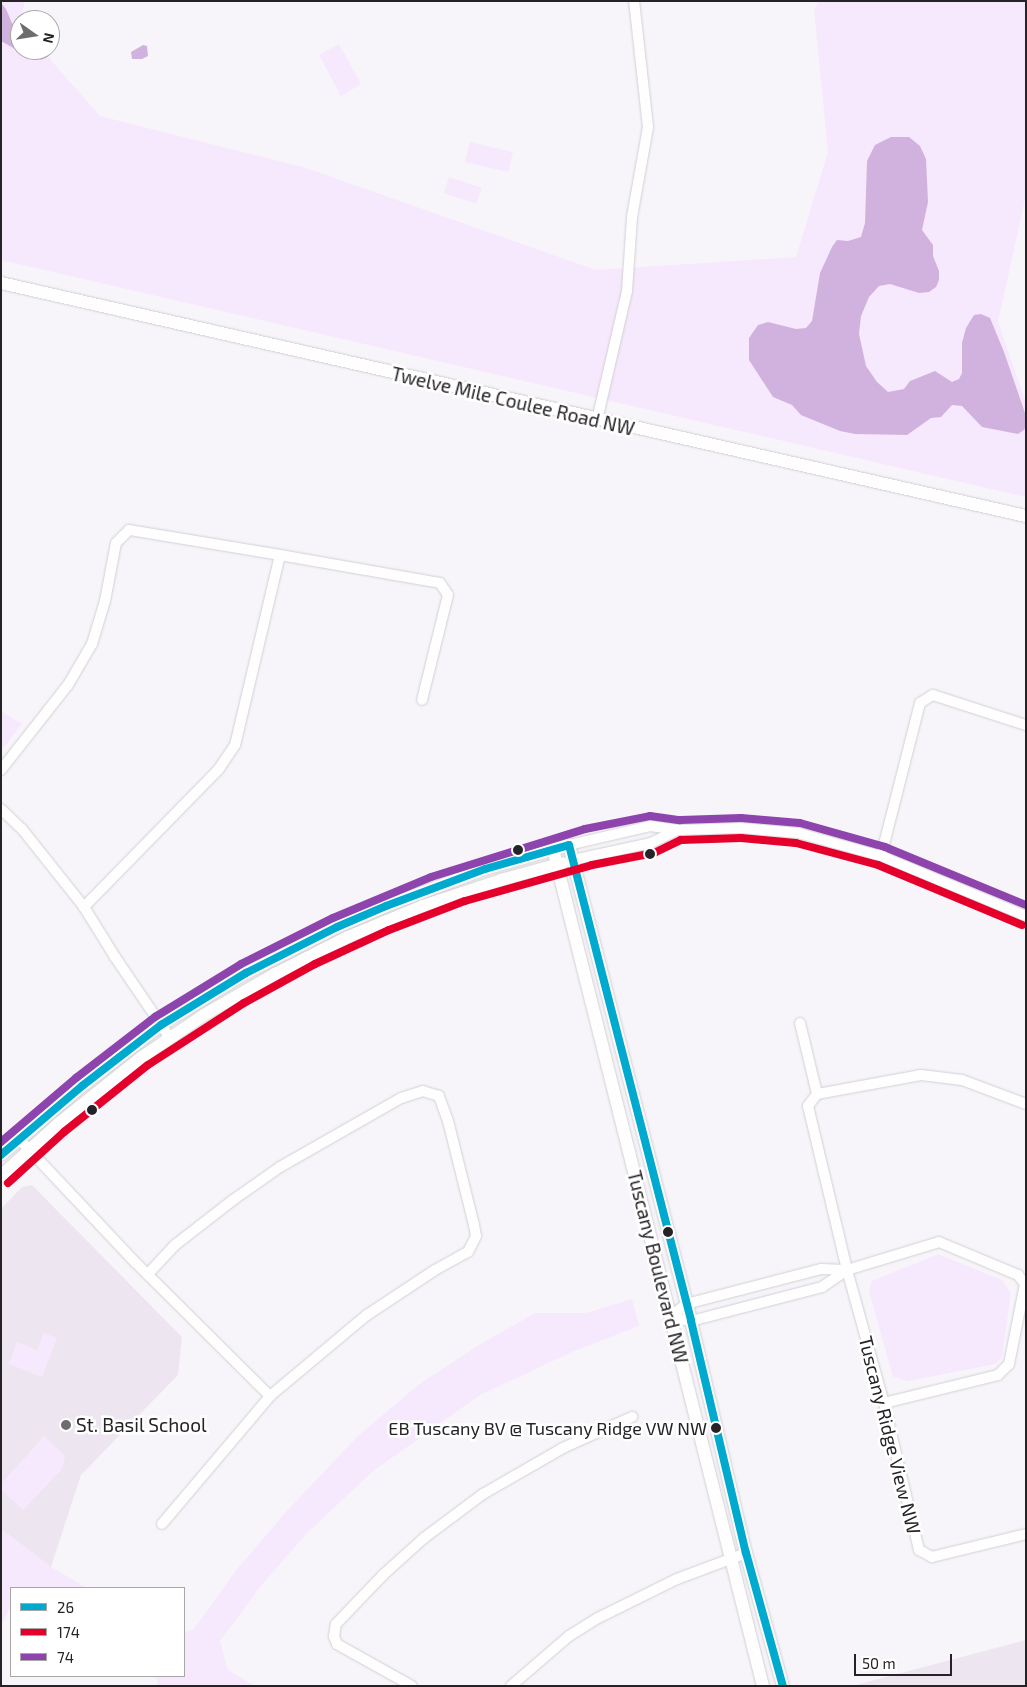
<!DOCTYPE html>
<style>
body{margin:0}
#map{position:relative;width:1027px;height:1687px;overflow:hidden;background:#f8f5fa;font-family:"Exo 2",sans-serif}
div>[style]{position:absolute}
.built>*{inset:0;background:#ede6f1}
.green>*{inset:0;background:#f6e8fd}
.water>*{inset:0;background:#d1b2df}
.roads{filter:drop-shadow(0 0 1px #d1d0d3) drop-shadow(0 0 1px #d1d0d3)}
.minor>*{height:10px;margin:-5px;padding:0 5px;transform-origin:5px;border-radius:5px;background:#fefefe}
.tertiary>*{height:12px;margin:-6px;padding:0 6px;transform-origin:6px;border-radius:6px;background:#fefefe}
.bus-1>*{height:8px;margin:-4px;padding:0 4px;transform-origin:4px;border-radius:4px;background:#00a9ce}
.bus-2>*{height:8px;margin:-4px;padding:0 4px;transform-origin:4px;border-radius:4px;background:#e4002b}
.bus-3>*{height:8px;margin:-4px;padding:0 4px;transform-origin:4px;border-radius:4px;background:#8e44ad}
.dots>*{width:14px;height:14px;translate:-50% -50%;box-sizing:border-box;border:2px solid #fff;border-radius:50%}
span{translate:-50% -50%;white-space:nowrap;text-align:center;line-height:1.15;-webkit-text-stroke:5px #fff;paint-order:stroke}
.bus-label{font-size:18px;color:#252326}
.right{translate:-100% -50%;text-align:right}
.street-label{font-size:19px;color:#252326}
.poi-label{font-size:19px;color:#252326}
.left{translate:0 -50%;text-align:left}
.frame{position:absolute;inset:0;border:2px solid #252326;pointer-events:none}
.legend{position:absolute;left:10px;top:1587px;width:175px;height:90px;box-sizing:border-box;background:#fff;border:1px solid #a8a7a8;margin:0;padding:6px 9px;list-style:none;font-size:15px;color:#252326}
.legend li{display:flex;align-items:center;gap:10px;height:25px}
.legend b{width:25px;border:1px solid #a8a7a8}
.north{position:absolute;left:10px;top:10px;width:50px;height:50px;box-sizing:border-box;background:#fff;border:1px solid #a8a7a8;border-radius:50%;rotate:103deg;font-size:14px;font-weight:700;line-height:20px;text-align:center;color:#252326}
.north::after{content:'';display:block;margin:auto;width:18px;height:22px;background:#6f6c70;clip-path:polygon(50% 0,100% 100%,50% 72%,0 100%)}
.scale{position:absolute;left:854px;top:1654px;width:98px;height:22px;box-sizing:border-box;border:2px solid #252326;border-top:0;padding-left:6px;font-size:15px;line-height:18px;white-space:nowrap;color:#252326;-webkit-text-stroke:4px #fff;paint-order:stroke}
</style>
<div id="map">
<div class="built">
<i style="clip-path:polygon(32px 1185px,182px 1337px,178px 1375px,81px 1475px,51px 1567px,1px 1529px,1px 1209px,22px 1187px)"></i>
<i style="clip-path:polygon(1026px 1640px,1026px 1686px,852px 1686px)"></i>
</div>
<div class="green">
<i style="clip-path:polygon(1px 1px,25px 1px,20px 20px,20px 50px,42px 50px,100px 116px,306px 168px,596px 270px,796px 257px,828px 152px,814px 10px,819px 1px,1026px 1px,1026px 195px,998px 322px,1026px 402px,1026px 497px,1px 260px)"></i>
<i style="clip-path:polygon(339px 44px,361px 84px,341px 96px,319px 55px)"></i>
<i style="clip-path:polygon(470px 142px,513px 152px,508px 172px,465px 162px)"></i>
<i style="clip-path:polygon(449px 177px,482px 188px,476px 204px,444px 193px)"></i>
<i style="clip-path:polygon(1px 711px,22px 724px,1px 751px)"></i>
<i style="clip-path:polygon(938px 1254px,1002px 1280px,1011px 1293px,1002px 1357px,995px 1364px,908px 1381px,893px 1377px,869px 1291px,872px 1281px)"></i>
<i style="clip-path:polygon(632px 1299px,639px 1326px,574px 1351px,480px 1395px,372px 1472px,306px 1534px,260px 1587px,220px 1641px,228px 1670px,255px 1686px,158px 1686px,156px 1676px,184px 1676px,184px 1632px,193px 1630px,238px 1568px,285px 1513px,358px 1436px,418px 1385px,479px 1345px,535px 1313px,586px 1313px)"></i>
<i style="clip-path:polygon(44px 1333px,57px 1338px,42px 1377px,9px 1364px,17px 1342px,37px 1350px)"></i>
<i style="clip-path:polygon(44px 1436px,65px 1456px,62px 1469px,23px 1510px,1px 1490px,1px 1484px)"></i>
<i style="clip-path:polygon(1px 1529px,51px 1567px,87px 1588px,11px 1588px,11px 1606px,1px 1625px)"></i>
</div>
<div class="water">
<i style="clip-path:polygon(1px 3px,6px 9px,20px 42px,15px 49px,1px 41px)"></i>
<i style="clip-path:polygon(143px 45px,147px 46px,148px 56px,142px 59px,132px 59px,131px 52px)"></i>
<i style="clip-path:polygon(891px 137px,909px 137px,920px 146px,926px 159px,928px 202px,922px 230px,933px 245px,933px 256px,939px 271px,939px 280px,936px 287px,929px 292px,919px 293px,890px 284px,879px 286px,869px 297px,861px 316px,859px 334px,866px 366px,877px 382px,888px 392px,904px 389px,910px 381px,935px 371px,952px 382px,959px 379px,962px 373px,962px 343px,966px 328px,974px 315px,981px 314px,990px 318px,1004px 352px,1025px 413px,1026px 426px,1024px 430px,1018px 434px,982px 427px,962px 406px,952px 405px,941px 417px,931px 418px,907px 435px,855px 434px,840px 431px,801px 415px,792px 405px,773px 397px,749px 360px,749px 338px,758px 325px,768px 322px,796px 329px,806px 328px,812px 321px,820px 273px,832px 247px,837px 240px,848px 241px,861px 237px,865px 223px,867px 161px,875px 145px)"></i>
</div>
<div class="roads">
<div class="minor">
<i style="left:597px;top:420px;width:132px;rotate:-76.9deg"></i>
<i style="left:627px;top:291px;width:74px;rotate:-86.1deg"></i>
<i style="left:632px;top:217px;width:91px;rotate:-79.9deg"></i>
<i style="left:648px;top:127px;width:127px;rotate:-96.3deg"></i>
<i style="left:280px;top:555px;width:162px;rotate:9.9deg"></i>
<i style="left:440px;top:583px;width:14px;rotate:56deg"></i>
<i style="left:448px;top:595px;width:108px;rotate:103.9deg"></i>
<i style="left:1px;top:770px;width:108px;rotate:-51.8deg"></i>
<i style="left:68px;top:685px;width:48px;rotate:-59.7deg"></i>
<i style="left:92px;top:644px;width:45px;rotate:-73.2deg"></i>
<i style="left:105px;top:601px;width:59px;rotate:-79.3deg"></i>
<i style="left:116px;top:543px;width:18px;rotate:-45deg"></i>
<i style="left:129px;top:530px;width:153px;rotate:9.4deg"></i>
<i style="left:280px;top:555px;width:195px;rotate:103.3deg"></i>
<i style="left:235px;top:745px;width:30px;rotate:124deg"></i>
<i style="left:218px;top:770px;width:192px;rotate:134.4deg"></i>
<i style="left:1px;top:809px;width:29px;rotate:44deg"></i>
<i style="left:22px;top:829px;width:100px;rotate:51.5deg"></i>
<i style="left:84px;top:907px;width:59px;rotate:58.2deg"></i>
<i style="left:115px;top:957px;width:98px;rotate:55.8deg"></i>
<i style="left:569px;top:845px;width:83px;rotate:-13.2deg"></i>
<i style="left:650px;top:826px;width:29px;rotate:8deg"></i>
<i style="left:679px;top:830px;width:62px;rotate:-1.8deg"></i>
<i style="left:741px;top:828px;width:57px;rotate:5deg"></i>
<i style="left:798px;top:833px;width:86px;rotate:15.5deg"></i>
<i style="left:881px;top:856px;width:157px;rotate:22.5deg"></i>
<i style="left:881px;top:856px;width:158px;rotate:-75.7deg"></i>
<i style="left:920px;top:703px;width:15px;rotate:-32deg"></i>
<i style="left:933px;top:695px;width:98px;rotate:17.9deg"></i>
<i style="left:573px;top:860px;width:80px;rotate:-12.3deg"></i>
<i style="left:651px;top:843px;width:30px;rotate:-26deg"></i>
<i style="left:800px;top:1023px;width:73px;rotate:76.5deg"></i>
<i style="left:1026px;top:1104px;width:68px;rotate:-159.4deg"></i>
<i style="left:962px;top:1080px;width:41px;rotate:-173deg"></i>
<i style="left:921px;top:1075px;width:106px;rotate:169.6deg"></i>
<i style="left:817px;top:1094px;width:15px;rotate:127deg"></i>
<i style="left:808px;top:1106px;width:169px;rotate:76.6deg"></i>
<i style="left:847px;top:1270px;width:138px;rotate:74.5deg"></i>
<i style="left:884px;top:1403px;width:151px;rotate:76.6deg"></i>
<i style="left:919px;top:1550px;width:15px;rotate:28deg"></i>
<i style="left:932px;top:1557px;width:97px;rotate:-13.7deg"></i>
<i style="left:19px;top:1139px;width:170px;rotate:46.7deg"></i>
<i style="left:136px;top:1263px;width:189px;rotate:44.8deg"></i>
<i style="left:270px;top:1396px;width:126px;rotate:-39.9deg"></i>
<i style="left:367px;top:1315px;width:82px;rotate:-33.5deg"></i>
<i style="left:435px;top:1270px;width:38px;rotate:-29deg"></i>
<i style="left:468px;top:1252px;width:18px;rotate:-63deg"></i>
<i style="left:476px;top:1236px;width:11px;rotate:-100deg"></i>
<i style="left:474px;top:1225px;width:107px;rotate:-104deg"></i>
<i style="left:448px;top:1121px;width:27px;rotate:-110deg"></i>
<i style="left:439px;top:1096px;width:17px;rotate:-163deg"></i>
<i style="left:423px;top:1091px;width:23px;rotate:162deg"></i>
<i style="left:401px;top:1098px;width:139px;rotate:150.3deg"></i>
<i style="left:280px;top:1167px;width:57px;rotate:144.9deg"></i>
<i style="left:233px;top:1200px;width:73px;rotate:142.2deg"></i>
<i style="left:175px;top:1245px;width:40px;rotate:133deg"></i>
<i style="left:670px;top:1317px;width:21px;rotate:11deg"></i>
<i style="left:691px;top:1321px;width:135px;rotate:-14.5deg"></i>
<i style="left:822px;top:1287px;width:30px;rotate:-34deg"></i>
<i style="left:847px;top:1270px;width:96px;rotate:-16.9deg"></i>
<i style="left:939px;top:1242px;width:86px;rotate:22.7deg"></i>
<i style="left:1018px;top:1275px;width:11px;rotate:52deg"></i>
<i style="left:1025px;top:1284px;width:82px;rotate:101.3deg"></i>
<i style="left:1009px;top:1364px;width:16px;rotate:135deg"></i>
<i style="left:998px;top:1375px;width:117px;rotate:166.2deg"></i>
<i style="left:670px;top:1317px;width:21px;rotate:-39deg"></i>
<i style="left:686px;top:1304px;width:139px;rotate:-14.5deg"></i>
<i style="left:821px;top:1269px;width:26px;rotate:2deg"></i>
<i style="left:162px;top:1524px;width:167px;rotate:-49.8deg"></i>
<i style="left:412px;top:1686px;width:86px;rotate:-150.8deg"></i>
<i style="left:337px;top:1644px;width:9px;rotate:-111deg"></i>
<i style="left:334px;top:1636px;width:12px;rotate:-81deg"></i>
<i style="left:336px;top:1624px;width:68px;rotate:-46.2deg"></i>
<i style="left:383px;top:1575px;width:55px;rotate:-42.1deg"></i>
<i style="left:424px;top:1538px;width:74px;rotate:-36.7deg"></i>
<i style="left:483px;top:1494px;width:92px;rotate:-29.9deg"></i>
<i style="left:563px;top:1448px;width:76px;rotate:-24.2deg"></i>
<i style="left:511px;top:1686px;width:77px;rotate:-40.8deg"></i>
<i style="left:569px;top:1636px;width:34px;rotate:-32deg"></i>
<i style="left:598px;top:1618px;width:88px;rotate:-26.3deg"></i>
<i style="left:677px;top:1579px;width:74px;rotate:-20.6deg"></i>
</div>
<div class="tertiary">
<i style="left:1px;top:283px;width:1051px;rotate:12.81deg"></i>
<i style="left:553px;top:849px;width:863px;rotate:75.92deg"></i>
<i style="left:1px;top:1155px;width:106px;rotate:-40.4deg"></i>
<i style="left:82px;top:1086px;width:100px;rotate:-37.7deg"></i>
<i style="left:161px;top:1025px;width:100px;rotate:-31.5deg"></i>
<i style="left:246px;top:973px;width:102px;rotate:-26.8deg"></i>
<i style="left:337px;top:927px;width:53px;rotate:-23.2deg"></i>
<i style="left:386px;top:906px;width:106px;rotate:-20.5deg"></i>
<i style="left:485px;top:869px;width:87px;rotate:-15.9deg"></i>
<i style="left:569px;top:845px;width:491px;rotate:75.6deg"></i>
<i style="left:691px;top:1321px;width:238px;rotate:76.7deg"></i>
<i style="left:746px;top:1553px;width:138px;rotate:74.5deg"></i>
<i style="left:1px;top:1176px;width:77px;rotate:-42.4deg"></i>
<i style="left:58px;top:1124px;width:107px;rotate:-38.6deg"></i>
<i style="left:142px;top:1057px;width:75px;rotate:-34.1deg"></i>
<i style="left:204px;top:1015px;width:82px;rotate:-30deg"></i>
<i style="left:275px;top:974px;width:82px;rotate:-26.9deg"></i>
<i style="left:348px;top:937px;width:81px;rotate:-22.5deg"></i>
<i style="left:423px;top:906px;width:82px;rotate:-18.4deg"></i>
<i style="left:501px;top:880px;width:64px;rotate:-15.3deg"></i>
</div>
</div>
<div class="bus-1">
<i style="left:1px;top:1155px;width:106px;rotate:-40.4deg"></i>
<i style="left:82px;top:1086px;width:100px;rotate:-37.7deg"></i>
<i style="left:161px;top:1025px;width:100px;rotate:-31.5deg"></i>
<i style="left:246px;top:973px;width:102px;rotate:-26.8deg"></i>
<i style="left:337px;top:927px;width:53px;rotate:-23.2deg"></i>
<i style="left:386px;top:906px;width:106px;rotate:-20.5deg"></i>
<i style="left:485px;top:869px;width:87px;rotate:-15.9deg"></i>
<i style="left:569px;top:845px;width:491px;rotate:75.6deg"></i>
<i style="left:691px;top:1321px;width:238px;rotate:76.7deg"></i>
<i style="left:746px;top:1553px;width:138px;rotate:74.5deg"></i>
</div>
<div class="bus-2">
<i style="left:8px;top:1183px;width:76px;rotate:-42.3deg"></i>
<i style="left:64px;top:1132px;width:107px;rotate:-38.6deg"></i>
<i style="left:148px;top:1065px;width:114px;rotate:-32.9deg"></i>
<i style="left:244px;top:1003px;width:81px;rotate:-28.8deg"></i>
<i style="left:315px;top:964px;width:81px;rotate:-24.7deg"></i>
<i style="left:389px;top:930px;width:81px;rotate:-20.9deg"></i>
<i style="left:465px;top:901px;width:132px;rotate:-15.8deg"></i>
<i style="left:592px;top:865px;width:63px;rotate:-11deg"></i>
<i style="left:654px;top:853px;width:30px;rotate:-26deg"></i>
<i style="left:681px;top:840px;width:60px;rotate:-1.9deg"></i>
<i style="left:741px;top:838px;width:55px;rotate:5.2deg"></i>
<i style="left:796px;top:843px;width:85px;rotate:15deg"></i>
<i style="left:878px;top:865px;width:156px;rotate:22.6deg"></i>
</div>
<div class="bus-3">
<i style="left:1px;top:1142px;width:99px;rotate:-40.5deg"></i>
<i style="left:76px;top:1078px;width:100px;rotate:-37.7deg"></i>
<i style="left:155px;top:1017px;width:101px;rotate:-31.6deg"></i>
<i style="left:241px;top:964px;width:103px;rotate:-26.6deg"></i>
<i style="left:333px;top:918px;width:106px;rotate:-22.7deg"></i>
<i style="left:431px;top:877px;width:161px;rotate:-17.3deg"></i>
<i style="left:585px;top:829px;width:66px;rotate:-11.3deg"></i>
<i style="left:650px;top:816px;width:30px;rotate:8deg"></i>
<i style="left:680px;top:820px;width:61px;rotate:-1.9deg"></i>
<i style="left:741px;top:818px;width:59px;rotate:4.8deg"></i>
<i style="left:800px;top:823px;width:88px;rotate:15.8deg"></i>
<i style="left:885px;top:847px;width:152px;rotate:22.4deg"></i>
</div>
<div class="dots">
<i style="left:518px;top:850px;background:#252326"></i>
<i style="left:650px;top:854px;background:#252326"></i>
<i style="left:92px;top:1110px;background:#252326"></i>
<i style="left:668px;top:1232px;background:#252326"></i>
<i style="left:66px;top:1425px;background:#6f6c70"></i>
<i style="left:716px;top:1428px;background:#252326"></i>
</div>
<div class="bus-label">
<span class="right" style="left:707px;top:1428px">EB Tuscany BV @ Tuscany Ridge VW NW</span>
</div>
<div class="street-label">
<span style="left:513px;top:401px;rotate:13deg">Twelve Mile Coulee Road NW</span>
<span style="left:658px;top:1267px;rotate:76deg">Tuscany Boulevard NW</span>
<span style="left:890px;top:1435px;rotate:76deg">Tuscany Ridge View NW</span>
</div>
<div class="poi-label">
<span class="left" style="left:76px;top:1425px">St. Basil School</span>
</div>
<div class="frame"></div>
<ul class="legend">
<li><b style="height:6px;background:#00a9ce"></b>26</li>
<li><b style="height:6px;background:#e4002b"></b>174</li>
<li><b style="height:6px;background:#8e44ad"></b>74</li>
</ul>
<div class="north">N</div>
<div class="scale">50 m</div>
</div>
